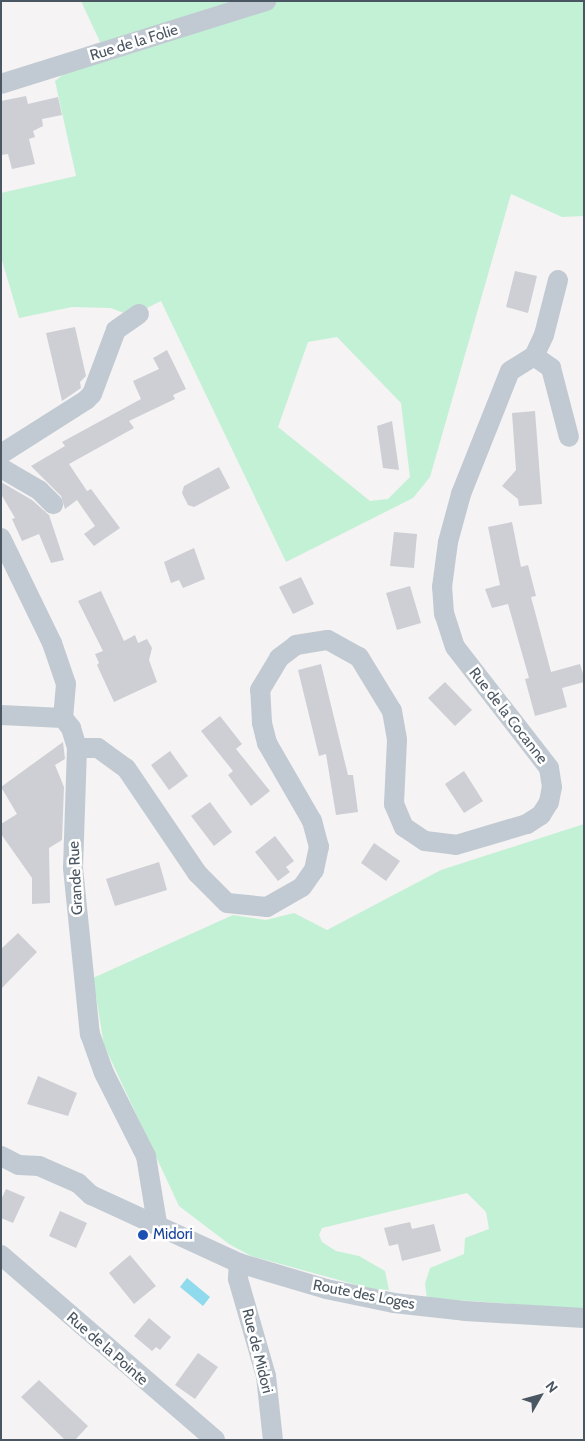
<!DOCTYPE html>
<style>
body{margin:0}
#map{position:relative;width:585px;height:1441px;overflow:hidden;background:#f5f3f3;font-family:Cabin,sans-serif}
div>[style]{position:absolute}
.green>*{inset:0;background:#c3f1d5}
.water>*{inset:0;background:#90daee}
.building>*{inset:0;background:#cdcfd5}
.minor>*{height:20px;margin:-10px;padding:0 10px;transform-origin:10px;border-radius:10px;background:#c1cad2}
.dots>*{width:14px;height:14px;translate:-50% -50%;box-sizing:border-box;border:2px solid #fff;border-radius:50%}
span{translate:-50% -50%;white-space:nowrap;text-align:center;line-height:1.15;-webkit-text-stroke:5px #fff;paint-order:stroke}
.street-label{font-size:15px;color:#4a5661}
.transit-label{font-size:15px;color:#164399}
.left{translate:0 -50%;text-align:left}
.frame{position:absolute;inset:0;border:2px solid #4a5661;pointer-events:none}
.north{position:absolute;left:515px;top:1371px;width:50px;height:50px;-webkit-text-stroke:4px #fff;paint-order:stroke;rotate:52deg;font-size:14px;font-weight:700;line-height:20px;text-align:center;color:#4a5661}
.north::after{content:'';display:block;margin:auto;width:18px;height:22px;background:#4a5661;clip-path:polygon(50% 0,100% 100%,50% 72%,0 100%)}
</style>
<div id="map">
<div class="green">
<i style="clip-path:polygon(evenodd,81px 1px,584px 1px,584px 216px,562px 217px,511px 194px,430px 477px,413px 498px,286px 562px,161px 301px,131px 316px,111px 308px,72px 307px,19px 318px,1px 257px,1px 193px,76px 176px,55px 81px,101px 44px,81px 1px,337px 337px,401px 403px,410px 477px,388px 499px,370px 501px,278px 427px,308px 342px,337px 337px)"></i>
<i style="clip-path:polygon(584px 824px,584px 1309px,427px 1298px,425px 1284px,430px 1268px,464px 1254px,465px 1238px,489px 1229px,486px 1212px,467px 1193px,322px 1228px,319px 1235px,322px 1242px,336px 1251px,359px 1256px,385px 1271px,389px 1290px,372px 1289px,251px 1256px,229px 1244px,179px 1206px,104px 1045px,93px 978px,233px 915px,266px 920px,294px 913px,327px 930px,441px 870px)"></i>
</div>
<div class="water">
<i style="clip-path:polygon(187px 1278px,210px 1297px,203px 1306px,180px 1287px)"></i>
</div>
<div class="building">
<i style="clip-path:polygon(26px 96px,28px 104px,58px 97px,62px 115px,42px 119px,43px 126px,33px 131px,35px 137px,29px 139px,35px 164px,12px 169px,8px 154px,1px 155px,1px 101px)"></i>
<i style="clip-path:polygon(515px 271px,537px 276px,528px 313px,506px 307px)"></i>
<i style="clip-path:polygon(75px 327px,86px 376px,80px 382px,81px 388px,62px 401px,46px 333px)"></i>
<i style="clip-path:polygon(167px 350px,186px 389px,173px 395px,175px 399px,129px 421px,134px 428px,69px 464px,87px 491px,91px 489px,120px 528px,94px 546px,84px 534px,95px 526px,77px 500px,65px 509px,61px 496px,31px 466px,65px 446px,62px 442px,141px 399px,133px 381px,159px 369px,153px 358px)"></i>
<i style="clip-path:polygon(535px 411px,542px 504px,519px 506px,518px 499px,502px 486px,516px 470px,512px 413px)"></i>
<i style="clip-path:polygon(392px 421px,399px 470px,383px 468px,377px 426px)"></i>
<i style="clip-path:polygon(219px 467px,230px 488px,194px 507px,188px 505px,182px 493px,184px 486px)"></i>
<i style="clip-path:polygon(1px 482px,32px 500px,49px 515px,64px 560px,51px 563px,39px 534px,22px 541px,12px 519px,15px 518px,1px 494px)"></i>
<i style="clip-path:polygon(512px 522px,521px 567px,528px 565px,536px 596px,531px 597px,551px 672px,580px 664px,584px 677px,584px 682px,562px 688px,567px 707px,535px 716px,525px 679px,529px 678px,508px 604px,492px 608px,485px 589px,500px 585px,488px 527px)"></i>
<i style="clip-path:polygon(394px 532px,417px 534px,414px 568px,390px 566px)"></i>
<i style="clip-path:polygon(194px 548px,205px 579px,183px 588px,179px 580px,171px 583px,164px 562px)"></i>
<i style="clip-path:polygon(301px 577px,314px 604px,293px 614px,279px 587px)"></i>
<i style="clip-path:polygon(410px 586px,421px 623px,397px 630px,386px 593px)"></i>
<i style="clip-path:polygon(101px 591px,124px 641px,135px 635px,138px 643px,147px 639px,152px 648px,149px 660px,157px 682px,114px 702px,97px 665px,99px 663px,95px 654px,103px 651px,78px 601px)"></i>
<i style="clip-path:polygon(321px 664px,348px 775px,353px 775px,358px 812px,336px 815px,326px 754px,319px 756px,298px 670px)"></i>
<i style="clip-path:polygon(445px 682px,472px 710px,455px 726px,428px 698px)"></i>
<i style="clip-path:polygon(220px 716px,242px 744px,236px 749px,270px 791px,251px 806px,228px 775px,233px 771px,201px 731px)"></i>
<i style="clip-path:polygon(63px 742px,65px 759px,55px 765px,64px 787px,62px 840px,49px 848px,50px 903px,32px 904px,32px 878px,1px 834px,1px 824px,17px 814px,1px 787px)"></i>
<i style="clip-path:polygon(170px 751px,188px 776px,169px 790px,151px 765px)"></i>
<i style="clip-path:polygon(464px 771px,483px 801px,464px 813px,445px 784px)"></i>
<i style="clip-path:polygon(210px 802px,232px 832px,214px 846px,191px 816px)"></i>
<i style="clip-path:polygon(275px 836px,294px 861px,286px 867px,290px 872px,278px 881px,255px 852px)"></i>
<i style="clip-path:polygon(374px 843px,400px 861px,386px 881px,361px 863px)"></i>
<i style="clip-path:polygon(159px 862px,167px 890px,115px 906px,106px 879px)"></i>
<i style="clip-path:polygon(18px 933px,37px 952px,1px 989px,1px 949px)"></i>
<i style="clip-path:polygon(38px 1076px,77px 1093px,68px 1116px,27px 1104px)"></i>
<i style="clip-path:polygon(6px 1189px,25px 1197px,13px 1223px,1px 1218px,1px 1200px)"></i>
<i style="clip-path:polygon(60px 1211px,87px 1223px,76px 1248px,49px 1236px)"></i>
<i style="clip-path:polygon(410px 1222px,412px 1229px,434px 1224px,441px 1251px,402px 1261px,398px 1244px,389px 1246px,384px 1228px)"></i>
<i style="clip-path:polygon(130px 1255px,156px 1286px,134px 1304px,109px 1273px)"></i>
<i style="clip-path:polygon(149px 1318px,171px 1337px,160px 1350px,156px 1347px,152px 1351px,134px 1336px)"></i>
<i style="clip-path:polygon(198px 1353px,218px 1367px,195px 1399px,175px 1385px)"></i>
<i style="clip-path:polygon(39px 1380px,88px 1426px,75px 1440px,65px 1440px,21px 1397px)"></i>
</div>
<div class="minor">
<i style="left:1px;top:84px;width:278px;rotate:-17.4deg"></i>
<i style="left:558px;top:280px;width:57px;rotate:104.3deg"></i>
<i style="left:544px;top:335px;width:23px;rotate:115deg"></i>
<i style="left:534px;top:356px;width:21px;rotate:35deg"></i>
<i style="left:551px;top:368px;width:71px;rotate:75.4deg"></i>
<i style="left:1px;top:454px;width:101px;rotate:-32.4deg"></i>
<i style="left:86px;top:400px;width:8px;rotate:-45deg"></i>
<i style="left:92px;top:394px;width:68px;rotate:-69.4deg"></i>
<i style="left:116px;top:330px;width:28px;rotate:-35deg"></i>
<i style="left:1px;top:468px;width:44px;rotate:30.1deg"></i>
<i style="left:39px;top:490px;width:20px;rotate:45deg"></i>
<i style="left:1px;top:538px;width:117px;rotate:64.1deg"></i>
<i style="left:52px;top:643px;width:43px;rotate:71.1deg"></i>
<i style="left:66px;top:684px;width:34px;rotate:95deg"></i>
<i style="left:63px;top:718px;width:13px;rotate:51deg"></i>
<i style="left:71px;top:728px;width:21px;rotate:73deg"></i>
<i style="left:77px;top:748px;width:120px;rotate:91.9deg"></i>
<i style="left:73px;top:868px;width:167px;rotate:84.2deg"></i>
<i style="left:90px;top:1034px;width:41px;rotate:70.3deg"></i>
<i style="left:104px;top:1073px;width:93px;rotate:63.2deg"></i>
<i style="left:146px;top:1156px;width:68px;rotate:80.7deg"></i>
<i style="left:1px;top:715px;width:62px;rotate:2.8deg"></i>
<i style="left:77px;top:748px;width:21px"></i>
<i style="left:98px;top:748px;width:34px;rotate:36deg"></i>
<i style="left:126px;top:768px;width:127px;rotate:55.9deg"></i>
<i style="left:197px;top:873px;width:42px;rotate:45deg"></i>
<i style="left:227px;top:903px;width:40px;rotate:5.7deg"></i>
<i style="left:267px;top:907px;width:40px;rotate:-29.7deg"></i>
<i style="left:302px;top:887px;width:21px;rotate:-55deg"></i>
<i style="left:314px;top:870px;width:24px;rotate:-78deg"></i>
<i style="left:319px;top:847px;width:27px;rotate:-105deg"></i>
<i style="left:312px;top:821px;width:90px;rotate:-120deg"></i>
<i style="left:267px;top:743px;width:21px;rotate:-104deg"></i>
<i style="left:262px;top:723px;width:33px;rotate:-93deg"></i>
<i style="left:260px;top:690px;width:37px;rotate:-59deg"></i>
<i style="left:279px;top:658px;width:21px;rotate:-37deg"></i>
<i style="left:296px;top:645px;width:32px;rotate:-9deg"></i>
<i style="left:328px;top:640px;width:35px;rotate:29deg"></i>
<i style="left:359px;top:657px;width:63px;rotate:58.6deg"></i>
<i style="left:392px;top:711px;width:29px;rotate:80deg"></i>
<i style="left:397px;top:740px;width:64px;rotate:92.7deg"></i>
<i style="left:394px;top:804px;width:25px;rotate:67deg"></i>
<i style="left:404px;top:827px;width:25px;rotate:34deg"></i>
<i style="left:425px;top:841px;width:31px;rotate:7deg"></i>
<i style="left:456px;top:845px;width:74px;rotate:-16.5deg"></i>
<i style="left:527px;top:824px;width:17px;rotate:-33deg"></i>
<i style="left:541px;top:815px;width:15px;rotate:-58deg"></i>
<i style="left:549px;top:802px;width:15px;rotate:-79deg"></i>
<i style="left:552px;top:787px;width:19px;rotate:-99deg"></i>
<i style="left:549px;top:768px;width:153px;rotate:-127.8deg"></i>
<i style="left:455px;top:647px;width:35px;rotate:-108deg"></i>
<i style="left:444px;top:614px;width:27px;rotate:-94deg"></i>
<i style="left:442px;top:587px;width:45px;rotate:-82.4deg"></i>
<i style="left:448px;top:542px;width:50px;rotate:-74.8deg"></i>
<i style="left:461px;top:494px;width:132px;rotate:-68.3deg"></i>
<i style="left:510px;top:371px;width:28px;rotate:-32deg"></i>
<i style="left:1px;top:1156px;width:20px;rotate:27deg"></i>
<i style="left:19px;top:1165px;width:20px;rotate:3deg"></i>
<i style="left:39px;top:1166px;width:43px;rotate:23.6deg"></i>
<i style="left:78px;top:1183px;width:18px;rotate:43deg"></i>
<i style="left:91px;top:1195px;width:163px;rotate:24.7deg"></i>
<i style="left:239px;top:1263px;width:91px;rotate:16.6deg"></i>
<i style="left:326px;top:1289px;width:69px;rotate:11.6deg"></i>
<i style="left:394px;top:1303px;width:71px;rotate:6.4deg"></i>
<i style="left:465px;top:1311px;width:119px;rotate:3.4deg"></i>
<i style="left:1px;top:1255px;width:283px;rotate:40.8deg"></i>
<i style="left:239px;top:1263px;width:16px;rotate:94deg"></i>
<i style="left:238px;top:1279px;width:101px;rotate:73.9deg"></i>
<i style="left:266px;top:1376px;width:64px;rotate:83.8deg"></i>
</div>
<div class="dots">
<i style="left:143px;top:1235px;background:#1a4fb4"></i>
</div>
<div class="street-label">
<span style="left:134px;top:43px;rotate:-17deg">Rue de la Folie</span>
<span style="left:508px;top:716px;rotate:52deg">Rue de la Cocanne</span>
<span style="left:76px;top:878px;rotate:-93deg">Grande Rue</span>
<span style="left:364px;top:1295px;rotate:11deg">Route des Loges</span>
<span style="left:107px;top:1349px;rotate:41deg">Rue de la Pointe</span>
<span style="left:257px;top:1351px;rotate:76deg">Rue de Midori</span>
</div>
<div class="transit-label">
<span class="left" style="left:153px;top:1235px">Midori</span>
</div>
<div class="frame"></div>
<div class="north">N</div>
</div>
